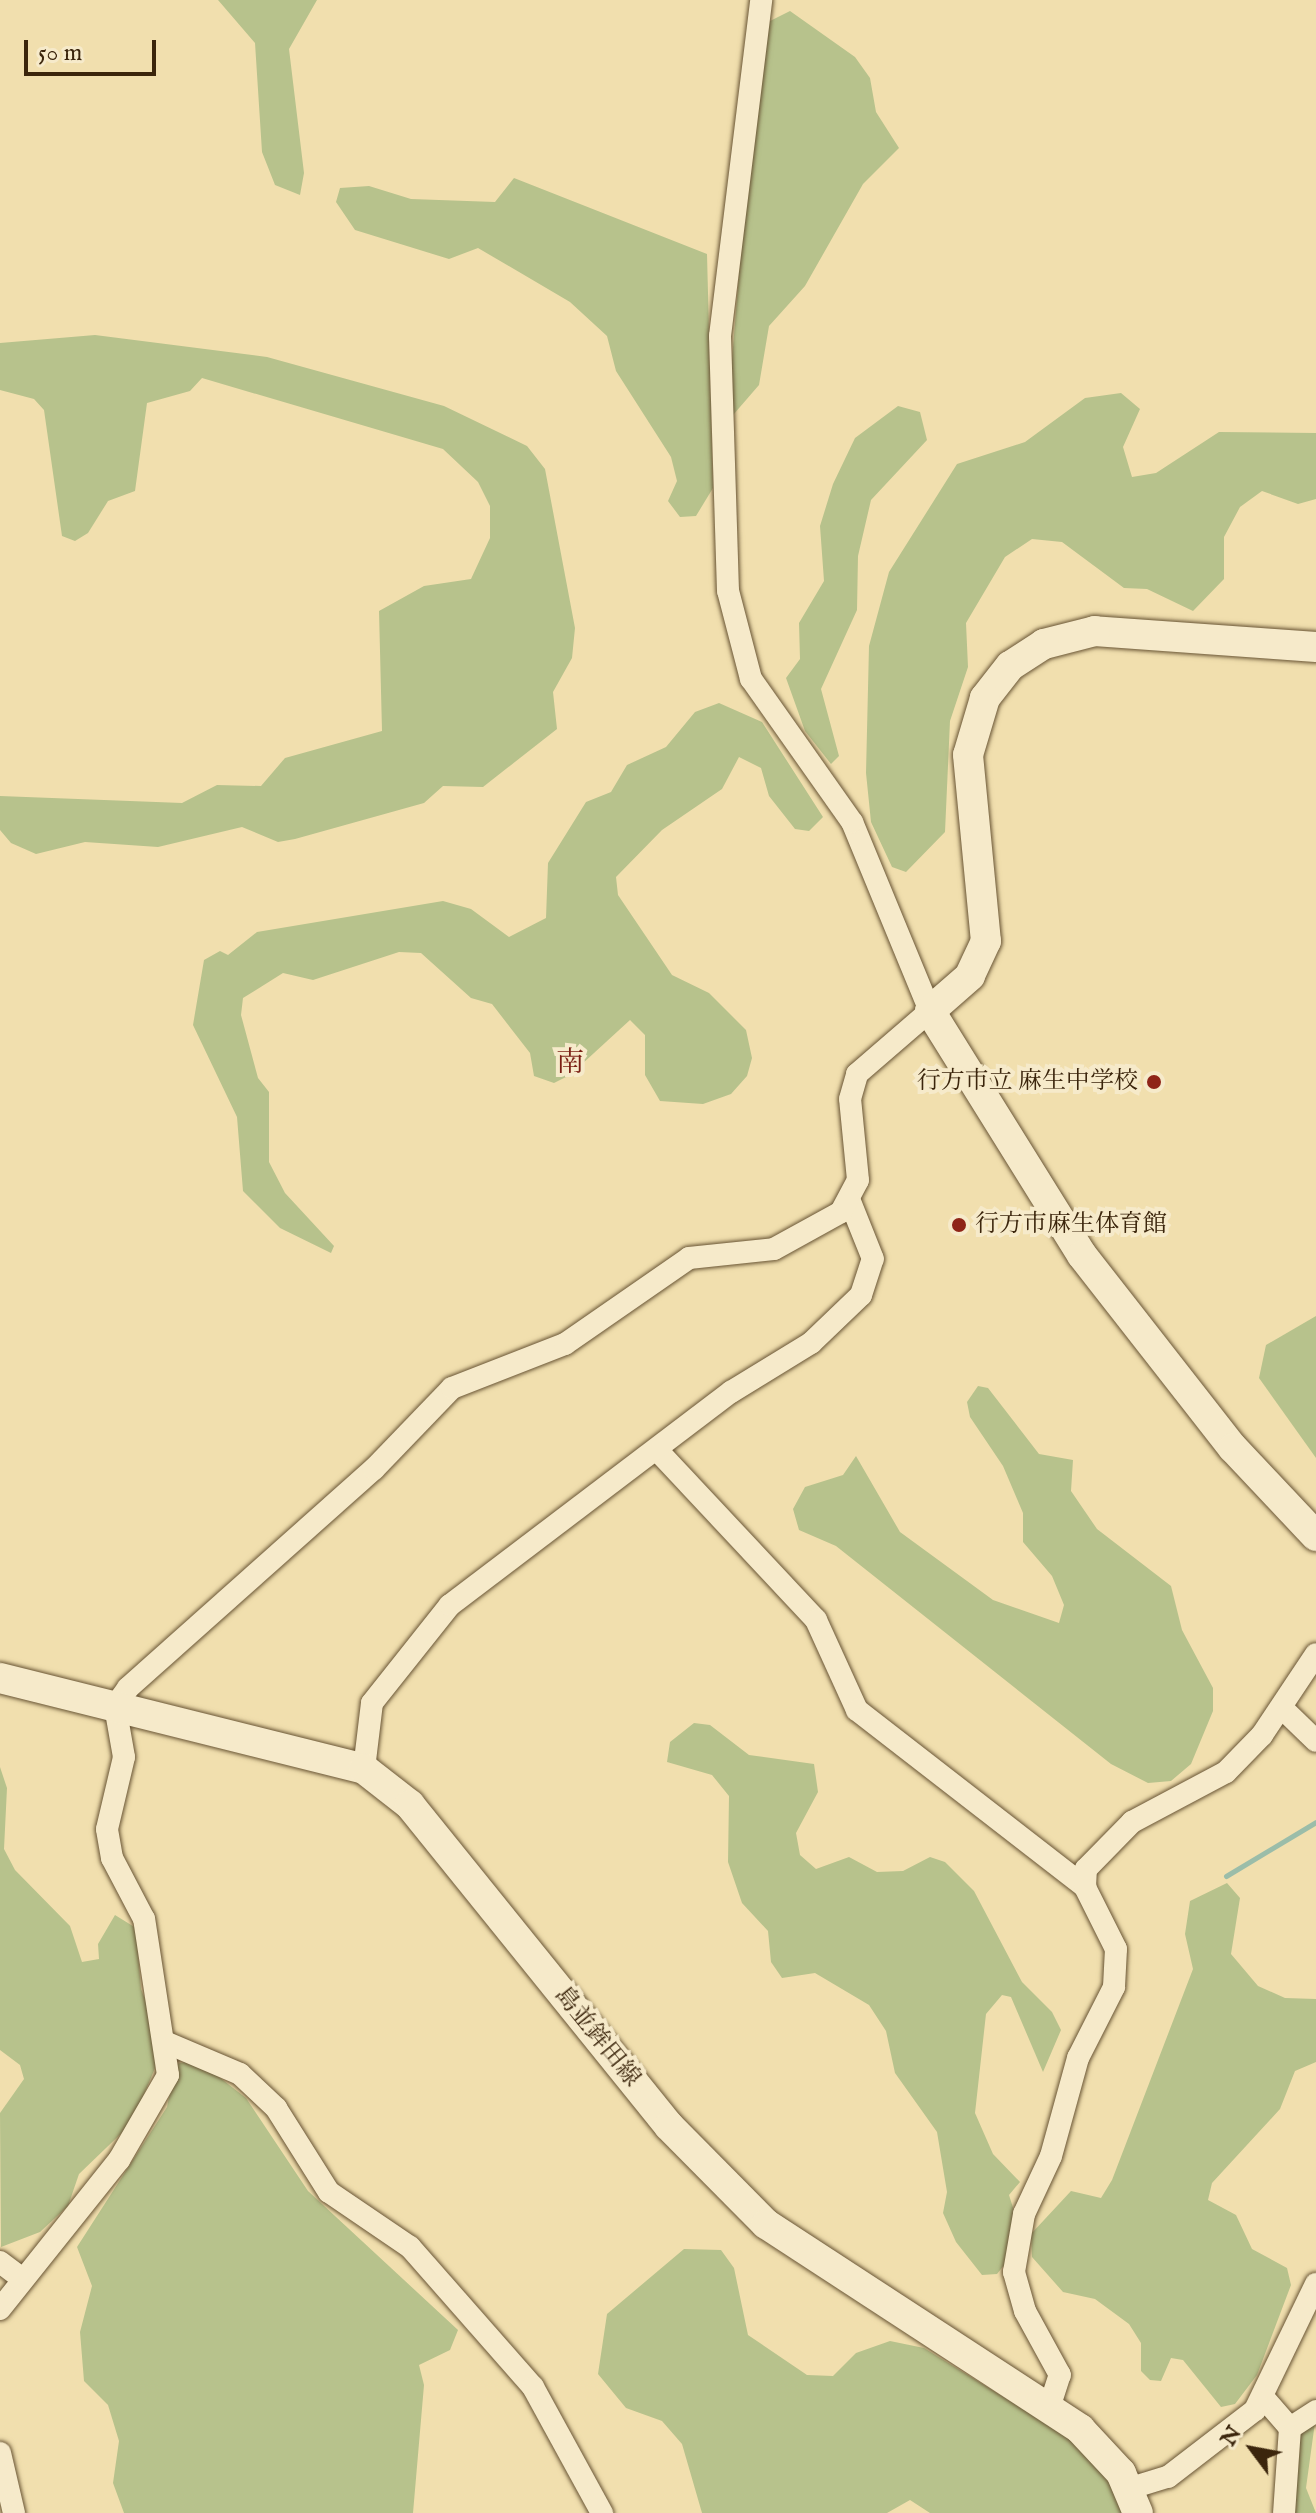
<!DOCTYPE html>
<meta charset="utf-8">
<style>
body{margin:0}
#map{position:relative;width:1316px;height:2513px;overflow:hidden;background:#f1dfae;font-family:"IM FELL English","Noto Serif JP",serif}
div>[style]{position:absolute}
.green>*{inset:0;background:#b7c28c}
.stream>*{height:5px;margin:-2.5px;padding:0 2.5px;transform-origin:2.5px;border-radius:2.5px;background:#9bbda9}
.roads{filter:drop-shadow(0 0 2px #685434) drop-shadow(0 0 2px #685434)}
.street>*{height:22px;margin:-11px;padding:0 11px;transform-origin:11px;border-radius:11px;background:#f6eaca}
.secondary>*{height:30px;margin:-15px;padding:0 15px;transform-origin:15px;border-radius:15px;background:#f6eaca}
.dots>*{width:22px;height:22px;translate:-50% -50%;box-sizing:border-box;border:4px solid #f6eaca;border-radius:50%}
span{translate:-50% -50%;white-space:nowrap;text-align:center;line-height:1.15;-webkit-text-stroke:8px #f6eaca;paint-order:stroke}
.poi-label{font-size:24px;color:#3b250c}
.right{translate:-100% -50%;text-align:right}
.left{translate:0 -50%;text-align:left}
.street-label{font-size:24px;color:#3b250c}
.quarter-label{font-size:28px;color:#7a1f14}
.north{position:absolute;left:1212px;top:2409px;width:80px;height:80px;-webkit-text-stroke:6px #f6eaca;paint-order:stroke;rotate:302deg;font-size:22px;font-weight:700;line-height:32px;text-align:center;color:#3b250c}
.north::after{content:'';display:block;margin:auto;width:28px;height:36px;background:#3b250c;clip-path:polygon(50% 0,100% 100%,50% 72%,0 100%)}
.scale{position:absolute;left:24px;top:40px;width:132px;height:36px;box-sizing:border-box;border:4px solid #3b250c;border-top:0;padding-left:10px;font-size:24px;line-height:28px;white-space:nowrap;color:#3b250c;-webkit-text-stroke:6px #f6eaca;paint-order:stroke}
</style>
<div id="map">
<div class="green">
<i style="clip-path:polygon(218px 0,317px 0,289px 49px,304px 173px,300px 195px,275px 185px,262px 152px,255px 43px)"></i>
<i style="clip-path:polygon(790px 11px,855px 57px,870px 78px,876px 112px,899px 148px,863px 184px,805px 286px,769px 326px,759px 385px,727px 422px,748px 162px,770px 21px)"></i>
<i style="clip-path:polygon(514px 178px,707px 254px,713px 488px,696px 516px,680px 517px,668px 501px,677px 481px,671px 457px,616px 371px,607px 336px,570px 302px,478px 248px,449px 259px,355px 230px,336px 202px,340px 188px,369px 186px,411px 199px,495px 202px)"></i>
<i style="clip-path:polygon(95px 335px,267px 357px,444px 406px,527px 446px,545px 469px,575px 628px,572px 658px,553px 692px,557px 729px,483px 787px,443px 786px,424px 803px,295px 839px,278px 842px,242px 827px,158px 847px,85px 842px,36px 854px,11px 843px,0 830px,0 796px,182px 803px,217px 785px,261px 786px,285px 758px,382px 731px,379px 611px,424px 586px,471px 579px,490px 538px,490px 506px,478px 482px,443px 449px,202px 378px,190px 391px,147px 403px,135px 491px,108px 501px,88px 533px,75px 541px,62px 536px,44px 410px,34px 399px,0 390px,0 343px)"></i>
<i style="clip-path:polygon(1121px 393px,1140px 409px,1123px 447px,1132px 477px,1156px 473px,1219px 432px,1316px 433px,1316px 499px,1298px 504px,1262px 491px,1240px 507px,1224px 537px,1224px 579px,1193px 611px,1147px 589px,1124px 588px,1062px 542px,1032px 539px,1005px 557px,966px 623px,968px 667px,950px 721px,945px 832px,906px 872px,892px 867px,871px 822px,866px 773px,869px 646px,889px 572px,957px 464px,1025px 442px,1085px 398px)"></i>
<i style="clip-path:polygon(898px 406px,920px 412px,927px 440px,871px 500px,858px 556px,857px 610px,821px 689px,839px 756px,831px 764px,805px 731px,786px 678px,800px 659px,799px 623px,824px 581px,820px 526px,833px 484px,855px 438px)"></i>
<i style="clip-path:polygon(719px 703px,762px 722px,823px 817px,809px 831px,795px 829px,769px 796px,761px 768px,739px 757px,722px 789px,662px 830px,616px 877px,618px 895px,672px 975px,709px 993px,746px 1030px,752px 1058px,747px 1076px,731px 1094px,703px 1104px,660px 1101px,645px 1075px,645px 1035px,630px 1020px,570px 1075px,554px 1083px,534px 1076px,530px 1053px,492px 1004px,471px 998px,421px 953px,399px 952px,313px 980px,283px 973px,243px 998px,241px 1015px,258px 1078px,269px 1092px,269px 1162px,285px 1193px,334px 1246px,331px 1253px,280px 1228px,243px 1191px,237px 1117px,193px 1025px,204px 960px,220px 951px,228px 955px,257px 932px,443px 901px,471px 909px,509px 937px,546px 918px,548px 863px,586px 802px,611px 792px,627px 765px,666px 747px,695px 712px)"></i>
<i style="clip-path:polygon(1316px 1316px,1316px 1458px,1259px 1378px,1266px 1345px)"></i>
<i style="clip-path:polygon(978px 1386px,988px 1388px,1039px 1454px,1073px 1460px,1071px 1491px,1097px 1529px,1171px 1586px,1182px 1630px,1213px 1688px,1213px 1711px,1191px 1764px,1171px 1781px,1148px 1783px,1111px 1764px,836px 1546px,799px 1530px,793px 1509px,805px 1487px,843px 1475px,856px 1456px,900px 1532px,993px 1600px,1059px 1623px,1064px 1605px,1052px 1576px,1023px 1542px,1023px 1513px,1003px 1466px,970px 1417px,967px 1402px)"></i>
<i style="clip-path:polygon(694px 1723px,710px 1725px,749px 1755px,814px 1764px,818px 1792px,796px 1833px,800px 1855px,816px 1869px,849px 1857px,877px 1872px,903px 1871px,930px 1857px,945px 1862px,974px 1891px,1022px 1982px,1052px 2012px,1061px 2030px,1043px 2072px,1011px 1997px,1002px 1995px,986px 2014px,975px 2113px,993px 2154px,1020px 2182px,1009px 2195px,1016px 2217px,1008px 2260px,997px 2274px,982px 2275px,956px 2242px,943px 2213px,947px 2192px,937px 2132px,895px 2073px,886px 2031px,869px 2005px,815px 1973px,782px 1978px,771px 1962px,768px 1931px,742px 1903px,728px 1862px,729px 1796px,712px 1775px,667px 1762px,670px 1742px)"></i>
<i style="clip-path:polygon(0 1767px,7px 1788px,4px 1849px,15px 1870px,70px 1926px,82px 1962px,99px 1959px,98px 1944px,115px 1915px,136px 1928px,141px 1989px,155px 2025px,155px 2068px,132px 2123px,79px 2174px,68px 2206px,40px 2232px,1px 2247px,0 2113px,24px 2079px,20px 2065px,0 2050px)"></i>
<i style="clip-path:polygon(1227px 1883px,1240px 1898px,1231px 1954px,1258px 1986px,1285px 1998px,1316px 1999px,1316px 2062px,1295px 2071px,1280px 2109px,1212px 2183px,1208px 2200px,1236px 2215px,1252px 2249px,1287px 2268px,1291px 2285px,1257px 2375px,1235px 2404px,1221px 2407px,1183px 2360px,1171px 2358px,1161px 2381px,1150px 2380px,1141px 2371px,1141px 2343px,1129px 2324px,1095px 2299px,1063px 2292px,1032px 2257px,1031px 2234px,1071px 2191px,1101px 2198px,1112px 2180px,1193px 1969px,1185px 1934px,1190px 1901px)"></i>
<i style="clip-path:polygon(185px 2062px,210px 2070px,246px 2098px,308px 2191px,458px 2330px,450px 2350px,419px 2365px,424px 2385px,413px 2513px,124px 2513px,113px 2483px,119px 2441px,108px 2405px,84px 2381px,80px 2332px,92px 2286px,77px 2247px,167px 2107px,176px 2064px)"></i>
<i style="clip-path:polygon(684px 2249px,721px 2250px,734px 2268px,748px 2335px,807px 2375px,833px 2376px,856px 2353px,890px 2341px,924px 2348px,1073px 2440px,1113px 2483px,1126px 2513px,930px 2513px,910px 2500px,887px 2513px,702px 2513px,682px 2444px,662px 2421px,626px 2408px,598px 2374px,607px 2314px)"></i>
<i style="clip-path:polygon(1316px 2415px,1306px 2488px,1316px 2513px,1289px 2513px,1297px 2438px)"></i>
</div>
<div class="stream">
<i style="left:1226px;top:1876px;width:105px;rotate:-31deg"></i>
</div>
<div class="roads">
<div class="street">
<i style="left:658px;top:1451px;width:231px;rotate:46.9deg"></i>
<i style="left:816px;top:1620px;width:99px;rotate:65.5deg"></i>
<i style="left:857px;top:1710px;width:289px;rotate:37.8deg"></i>
<i style="left:1282px;top:1708px;width:47px;rotate:44.1deg"></i>
<i style="left:364px;top:1769px;width:66px;rotate:-83.1deg"></i>
<i style="left:372px;top:1703px;width:125px;rotate:-51.5deg"></i>
<i style="left:450px;top:1605px;width:353px;rotate:-37.2deg"></i>
<i style="left:731px;top:1392px;width:94px;rotate:-31.5deg"></i>
<i style="left:811px;top:1343px;width:69px;rotate:-43.8deg"></i>
<i style="left:861px;top:1295px;width:38px;rotate:-72deg"></i>
<i style="left:873px;top:1259px;width:65px;rotate:-111.8deg"></i>
<i style="left:165px;top:2042px;width:82px;rotate:23.1deg"></i>
<i style="left:240px;top:2074px;width:50px;rotate:43.4deg"></i>
<i style="left:276px;top:2108px;width:99px;rotate:57.8deg"></i>
<i style="left:329px;top:2192px;width:98px;rotate:34.2deg"></i>
<i style="left:410px;top:2247px;width:186px;rotate:48.7deg"></i>
<i style="left:533px;top:2387px;width:144px;rotate:61.3deg"></i>
<i style="left:0;top:2262px;width:25px;rotate:37deg"></i>
<i style="left:0;top:2309px;width:191px;rotate:-51.4deg"></i>
<i style="left:119px;top:2160px;width:98px;rotate:-60deg"></i>
<i style="left:168px;top:2075px;width:158px;rotate:-98.7deg"></i>
<i style="left:144px;top:1919px;width:69px;rotate:-117.7deg"></i>
<i style="left:112px;top:1858px;width:29px;rotate:-100deg"></i>
<i style="left:107px;top:1829px;width:74px;rotate:-76.7deg"></i>
<i style="left:124px;top:1757px;width:52px;rotate:-100deg"></i>
<i style="left:115px;top:1706px;width:22px;rotate:-54deg"></i>
<i style="left:128px;top:1688px;width:329px;rotate:-41.7deg"></i>
<i style="left:374px;top:1469px;width:112px;rotate:-46.1deg"></i>
<i style="left:452px;top:1388px;width:121px;rotate:-21.3deg"></i>
<i style="left:565px;top:1344px;width:151px;rotate:-34.7deg"></i>
<i style="left:689px;top:1258px;width:85px;rotate:-6deg"></i>
<i style="left:774px;top:1249px;width:77px;rotate:-28.9deg"></i>
<i style="left:841px;top:1212px;width:36px;rotate:-62deg"></i>
<i style="left:858px;top:1180px;width:81px;rotate:-95.6deg"></i>
<i style="left:850px;top:1099px;width:26px;rotate:-74deg"></i>
<i style="left:857px;top:1074px;width:96px;rotate:-40.8deg"></i>
<i style="left:930px;top:1011px;width:204px;rotate:-112.4deg"></i>
<i style="left:852px;top:822px;width:175px;rotate:-125.2deg"></i>
<i style="left:751px;top:679px;width:91px;rotate:-104.6deg"></i>
<i style="left:728px;top:591px;width:255px;rotate:-91.8deg"></i>
<i style="left:720px;top:336px;width:338px;rotate:-83deg"></i>
<i style="left:1263px;top:2397px;width:41px;rotate:48.9deg"></i>
<i style="left:1290px;top:2428px;width:85px;rotate:94deg"></i>
<i style="left:1049px;top:2408px;width:35px;rotate:-72deg"></i>
<i style="left:1060px;top:2375px;width:73px;rotate:-118.7deg"></i>
<i style="left:1025px;top:2311px;width:41px;rotate:-105.8deg"></i>
<i style="left:1014px;top:2272px;width:59px;rotate:-80.2deg"></i>
<i style="left:1024px;top:2214px;width:64px;rotate:-65deg"></i>
<i style="left:1051px;top:2156px;width:102px;rotate:-74.6deg"></i>
<i style="left:1078px;top:2058px;width:80px;rotate:-63.1deg"></i>
<i style="left:1114px;top:1987px;width:38px;rotate:-87deg"></i>
<i style="left:1116px;top:1949px;width:69px;rotate:-116.6deg"></i>
<i style="left:1085px;top:1887px;width:18px;rotate:-87deg"></i>
<i style="left:1086px;top:1869px;width:66px;rotate:-45.6deg"></i>
<i style="left:1132px;top:1822px;width:106px;rotate:-28deg"></i>
<i style="left:1226px;top:1772px;width:52px;rotate:-45.8deg"></i>
<i style="left:1262px;top:1735px;width:97px;rotate:-56.3deg"></i>
<i style="left:1290px;top:2428px;width:31px;rotate:-33deg"></i>
<i style="left:0;top:2453px;width:62px;rotate:76.9deg"></i>
<i style="left:1131px;top:2488px;width:39px;rotate:-17deg"></i>
<i style="left:1168px;top:2477px;width:110px;rotate:-37.6deg"></i>
<i style="left:1255px;top:2410px;width:140px;rotate:-64.2deg"></i>
</div>
<div class="secondary">
<i style="left:1316px;top:647px;width:222px;rotate:-175.9deg"></i>
<i style="left:1095px;top:631px;width:53px;rotate:165.7deg"></i>
<i style="left:1044px;top:644px;width:40px;rotate:147.1deg"></i>
<i style="left:1010px;top:666px;width:41px;rotate:128deg"></i>
<i style="left:985px;top:698px;width:59px;rotate:106.6deg"></i>
<i style="left:968px;top:755px;width:187px;rotate:84.5deg"></i>
<i style="left:986px;top:941px;width:38px;rotate:115deg"></i>
<i style="left:970px;top:976px;width:53px;rotate:138.8deg"></i>
<i style="left:930px;top:1011px;width:287px;rotate:58.1deg"></i>
<i style="left:1082px;top:1255px;width:245px;rotate:52deg"></i>
<i style="left:1233px;top:1448px;width:121px;rotate:46.7deg"></i>
<i style="left:0;top:1678px;width:375px;rotate:14deg"></i>
<i style="left:364px;top:1769px;width:58px;rotate:38deg"></i>
<i style="left:410px;top:1805px;width:412px;rotate:51.1deg"></i>
<i style="left:669px;top:2126px;width:138px;rotate:45.3deg"></i>
<i style="left:766px;top:2224px;width:375px;rotate:33.1deg"></i>
<i style="left:1080px;top:2429px;width:60px;rotate:47deg"></i>
<i style="left:1121px;top:2473px;width:43px;rotate:67deg"></i>
</div>
</div>
<div class="dots">
<i style="left:1154px;top:1082px;background:#8f2418"></i>
<i style="left:959px;top:1225px;background:#8f2418"></i>
</div>
<div class="poi-label">
<span class="right" style="left:1138px;top:1082px">行方市立 麻生中学校</span>
<span class="left" style="left:975px;top:1225px">行方市麻生体育館</span>
</div>
<div class="street-label">
<span style="left:597px;top:2037px;rotate:51deg">島並鉾田線</span>
</div>
<div class="quarter-label">
<span style="left:570px;top:1064px">南</span>
</div>
<div class="north">N</div>
<div class="scale">50 m</div>
</div>
